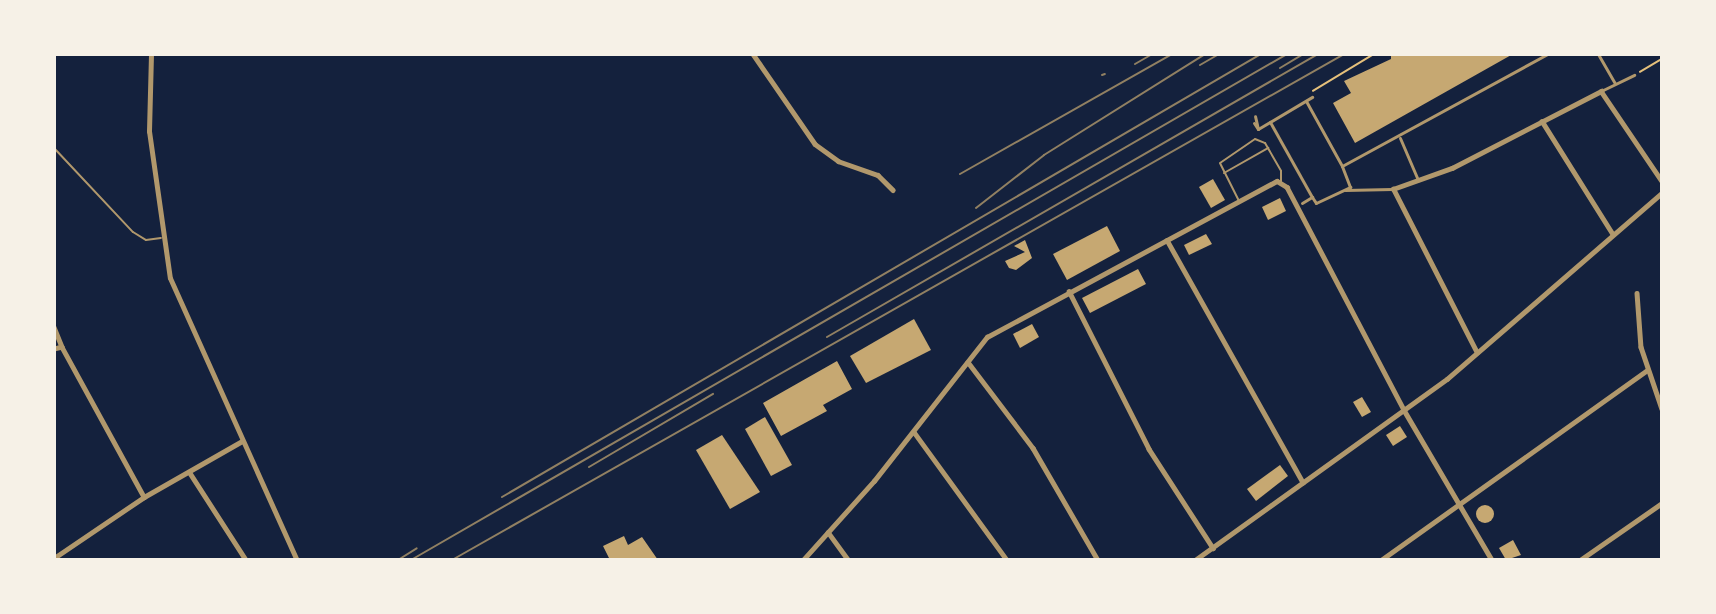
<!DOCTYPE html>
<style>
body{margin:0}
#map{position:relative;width:1716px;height:614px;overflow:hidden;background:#14213d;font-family:Jost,sans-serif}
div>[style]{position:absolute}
.building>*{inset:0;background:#c6a872}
.round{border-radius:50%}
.path>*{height:1.5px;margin:-0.75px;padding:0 0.75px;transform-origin:0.75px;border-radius:0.75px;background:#e5c07b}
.service>*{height:2px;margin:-1px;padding:0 1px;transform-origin:1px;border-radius:1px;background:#b1986c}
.pedestrian>*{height:3px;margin:-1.5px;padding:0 1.5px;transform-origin:1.5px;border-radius:1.5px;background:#b1986c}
.minor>*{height:4.5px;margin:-2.25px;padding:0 2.25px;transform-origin:2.25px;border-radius:2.25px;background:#b1986c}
.tertiary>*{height:5px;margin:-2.5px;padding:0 2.5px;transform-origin:2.5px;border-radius:2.5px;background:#b1986c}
.rail>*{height:2px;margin:-1px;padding:0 1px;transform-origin:1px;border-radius:1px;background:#918062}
span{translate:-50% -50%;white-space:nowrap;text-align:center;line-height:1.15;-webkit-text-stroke:6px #f6f1e7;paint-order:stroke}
.frame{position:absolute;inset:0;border:56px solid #f6f1e7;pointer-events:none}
</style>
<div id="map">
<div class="building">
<i style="clip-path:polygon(1391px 54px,1513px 54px,1355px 143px,1333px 103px,1351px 93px,1344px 81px,1391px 59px)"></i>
<i style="clip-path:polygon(1213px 179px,1225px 200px,1211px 208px,1199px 187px)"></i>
<i style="clip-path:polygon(1280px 198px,1286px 211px,1268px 220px,1262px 207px)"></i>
<i style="clip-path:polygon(1107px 226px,1120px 251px,1067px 280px,1053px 254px)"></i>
<i style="clip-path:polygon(1206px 234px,1212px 244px,1189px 255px,1184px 245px)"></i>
<i style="clip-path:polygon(1025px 240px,1032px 258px,1016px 270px,1009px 268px,1005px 261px,1025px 252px,1014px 246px)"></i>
<i style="clip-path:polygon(1138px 269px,1146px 284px,1090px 313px,1082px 298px)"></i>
<i style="clip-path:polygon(914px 319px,931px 350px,866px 383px,850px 356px)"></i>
<i style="clip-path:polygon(1032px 324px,1039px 337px,1020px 348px,1013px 334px)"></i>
<i style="clip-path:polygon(837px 361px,852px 389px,823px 405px,827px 411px,781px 436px,763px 403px)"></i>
<i style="clip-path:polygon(1362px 397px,1371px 412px,1362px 417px,1353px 402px)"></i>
<i style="clip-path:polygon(765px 417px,792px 465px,771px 476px,745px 429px)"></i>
<i style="clip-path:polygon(1400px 426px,1407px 437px,1393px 446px,1386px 435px)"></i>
<i style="clip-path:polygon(722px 435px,760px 492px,730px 509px,696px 450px)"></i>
<i style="clip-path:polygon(1280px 465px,1288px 476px,1256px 501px,1247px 489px)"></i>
<i class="round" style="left:1476px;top:505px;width:18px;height:18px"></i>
<i style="clip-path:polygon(624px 536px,628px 545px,642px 537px,658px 560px,610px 560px,603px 546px)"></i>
<i style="clip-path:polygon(1513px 540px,1521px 555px,1506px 560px,1499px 548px)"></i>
</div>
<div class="path">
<i style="left:1640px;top:72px;width:26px;rotate:-31deg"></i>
<i style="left:1313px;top:91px;width:71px;rotate:-31.2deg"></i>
</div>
<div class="service">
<i style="left:54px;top:148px;width:115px;rotate:46.8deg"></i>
<i style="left:133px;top:232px;width:15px;rotate:32deg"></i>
<i style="left:146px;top:240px;width:15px;rotate:-8deg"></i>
<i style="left:1224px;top:173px;width:51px;rotate:-29.6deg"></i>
<i style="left:1239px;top:201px;width:42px;rotate:-116.6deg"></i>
<i style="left:1220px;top:163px;width:42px;rotate:-34.4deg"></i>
<i style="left:1255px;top:139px;width:11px;rotate:22deg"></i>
<i style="left:1265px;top:143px;width:32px;rotate:60deg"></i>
<i style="left:1281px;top:171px;width:11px;rotate:90deg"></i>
</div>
<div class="pedestrian">
<i style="left:1598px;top:54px;width:34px;rotate:60deg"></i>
<i style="left:1601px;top:91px;width:37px;rotate:-26deg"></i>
<i style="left:1306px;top:101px;width:74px;rotate:61deg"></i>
<i style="left:1342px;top:166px;width:234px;rotate:-28.6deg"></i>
<i style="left:1270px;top:122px;width:86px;rotate:60.8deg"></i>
<i style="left:1254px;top:123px;width:7px;rotate:56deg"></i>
<i style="left:1258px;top:129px;width:13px;rotate:-103deg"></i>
<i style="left:1258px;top:129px;width:63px;rotate:-30.7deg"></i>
<i style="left:1400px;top:138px;width:46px;rotate:66.8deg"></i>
<i style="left:1345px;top:190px;width:47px;rotate:-1.2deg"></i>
<i style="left:1302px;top:203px;width:12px;rotate:-31deg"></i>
<i style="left:1312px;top:197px;width:7px;rotate:56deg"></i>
<i style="left:1316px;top:203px;width:38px;rotate:-25deg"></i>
<i style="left:1350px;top:187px;width:22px;rotate:-111deg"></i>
</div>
<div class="minor">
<i style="left:753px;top:54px;width:109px;rotate:55.4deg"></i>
<i style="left:815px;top:144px;width:29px;rotate:36deg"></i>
<i style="left:838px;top:161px;width:42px;rotate:19.3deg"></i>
<i style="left:878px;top:175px;width:21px;rotate:45deg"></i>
<i style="left:1542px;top:121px;width:133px;rotate:57.9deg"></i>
<i style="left:1167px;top:240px;width:278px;rotate:60.7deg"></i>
<i style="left:1069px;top:291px;width:177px;rotate:63.1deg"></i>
<i style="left:1149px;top:449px;width:118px;rotate:57.1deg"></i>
<i style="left:1637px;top:293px;width:54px;rotate:85.8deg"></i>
<i style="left:1641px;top:347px;width:65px;rotate:71.3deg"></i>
<i style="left:54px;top:327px;width:22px;rotate:68deg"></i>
<i style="left:62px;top:347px;width:8px;rotate:166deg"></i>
<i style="left:62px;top:347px;width:171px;rotate:61.3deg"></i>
<i style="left:1477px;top:353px;width:184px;rotate:-117.1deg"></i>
<i style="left:1393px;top:189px;width:63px;rotate:-19.6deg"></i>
<i style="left:1452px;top:168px;width:168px;rotate:-27.3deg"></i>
<i style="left:1601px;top:91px;width:109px;rotate:55.9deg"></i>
<i style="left:968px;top:362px;width:108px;rotate:52.9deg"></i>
<i style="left:1033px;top:448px;width:129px;rotate:59.9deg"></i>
<i style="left:914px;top:432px;width:158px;rotate:54deg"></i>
<i style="left:190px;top:473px;width:103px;rotate:57.2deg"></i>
<i style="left:828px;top:532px;width:34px;rotate:54deg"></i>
<i style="left:54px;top:558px;width:109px;rotate:-34.1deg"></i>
<i style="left:144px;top:497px;width:113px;rotate:-29.7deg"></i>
<i style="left:803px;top:560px;width:106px;rotate:-48.1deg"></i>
<i style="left:874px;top:481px;width:183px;rotate:-51.9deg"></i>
<i style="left:987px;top:337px;width:329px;rotate:-28.3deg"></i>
<i style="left:1277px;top:181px;width:12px;rotate:31deg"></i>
<i style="left:1287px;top:187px;width:252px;rotate:62.3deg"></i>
<i style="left:1404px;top:410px;width:174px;rotate:59.6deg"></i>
<i style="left:1195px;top:560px;width:310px;rotate:-35.7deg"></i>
<i style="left:1447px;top:379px;width:284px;rotate:-40.9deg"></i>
<i style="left:1381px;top:560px;width:327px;rotate:-35.5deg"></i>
<i style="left:1580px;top:560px;width:100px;rotate:-34.8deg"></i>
</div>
<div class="tertiary">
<i style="left:151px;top:54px;width:77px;rotate:91.5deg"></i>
<i style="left:149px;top:131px;width:148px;rotate:81.9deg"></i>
<i style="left:170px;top:278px;width:309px;rotate:65.8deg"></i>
</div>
<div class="rail">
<i style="left:1091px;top:55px;width:2px;rotate:-27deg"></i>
<i style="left:1135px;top:64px;width:20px;rotate:-30deg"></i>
<i style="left:1200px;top:65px;width:22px;rotate:-30deg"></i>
<i style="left:1280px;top:68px;width:27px;rotate:-31deg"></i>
<i style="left:1102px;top:75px;width:3px;rotate:-18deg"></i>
<i style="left:960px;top:174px;width:244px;rotate:-29.5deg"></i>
<i style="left:976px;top:208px;width:86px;rotate:-37.9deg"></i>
<i style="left:1044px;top:155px;width:190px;rotate:-32.1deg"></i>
<i style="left:827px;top:337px;width:567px;rotate:-29.96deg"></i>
<i style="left:589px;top:467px;width:144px;rotate:-30.5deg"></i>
<i style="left:502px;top:497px;width:879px;rotate:-30.27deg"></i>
<i style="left:398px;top:560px;width:22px;rotate:-32deg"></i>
<i style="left:411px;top:560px;width:1012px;rotate:-30.01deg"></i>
<i style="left:452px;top:560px;width:1026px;rotate:-29.56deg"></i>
</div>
<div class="frame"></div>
</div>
